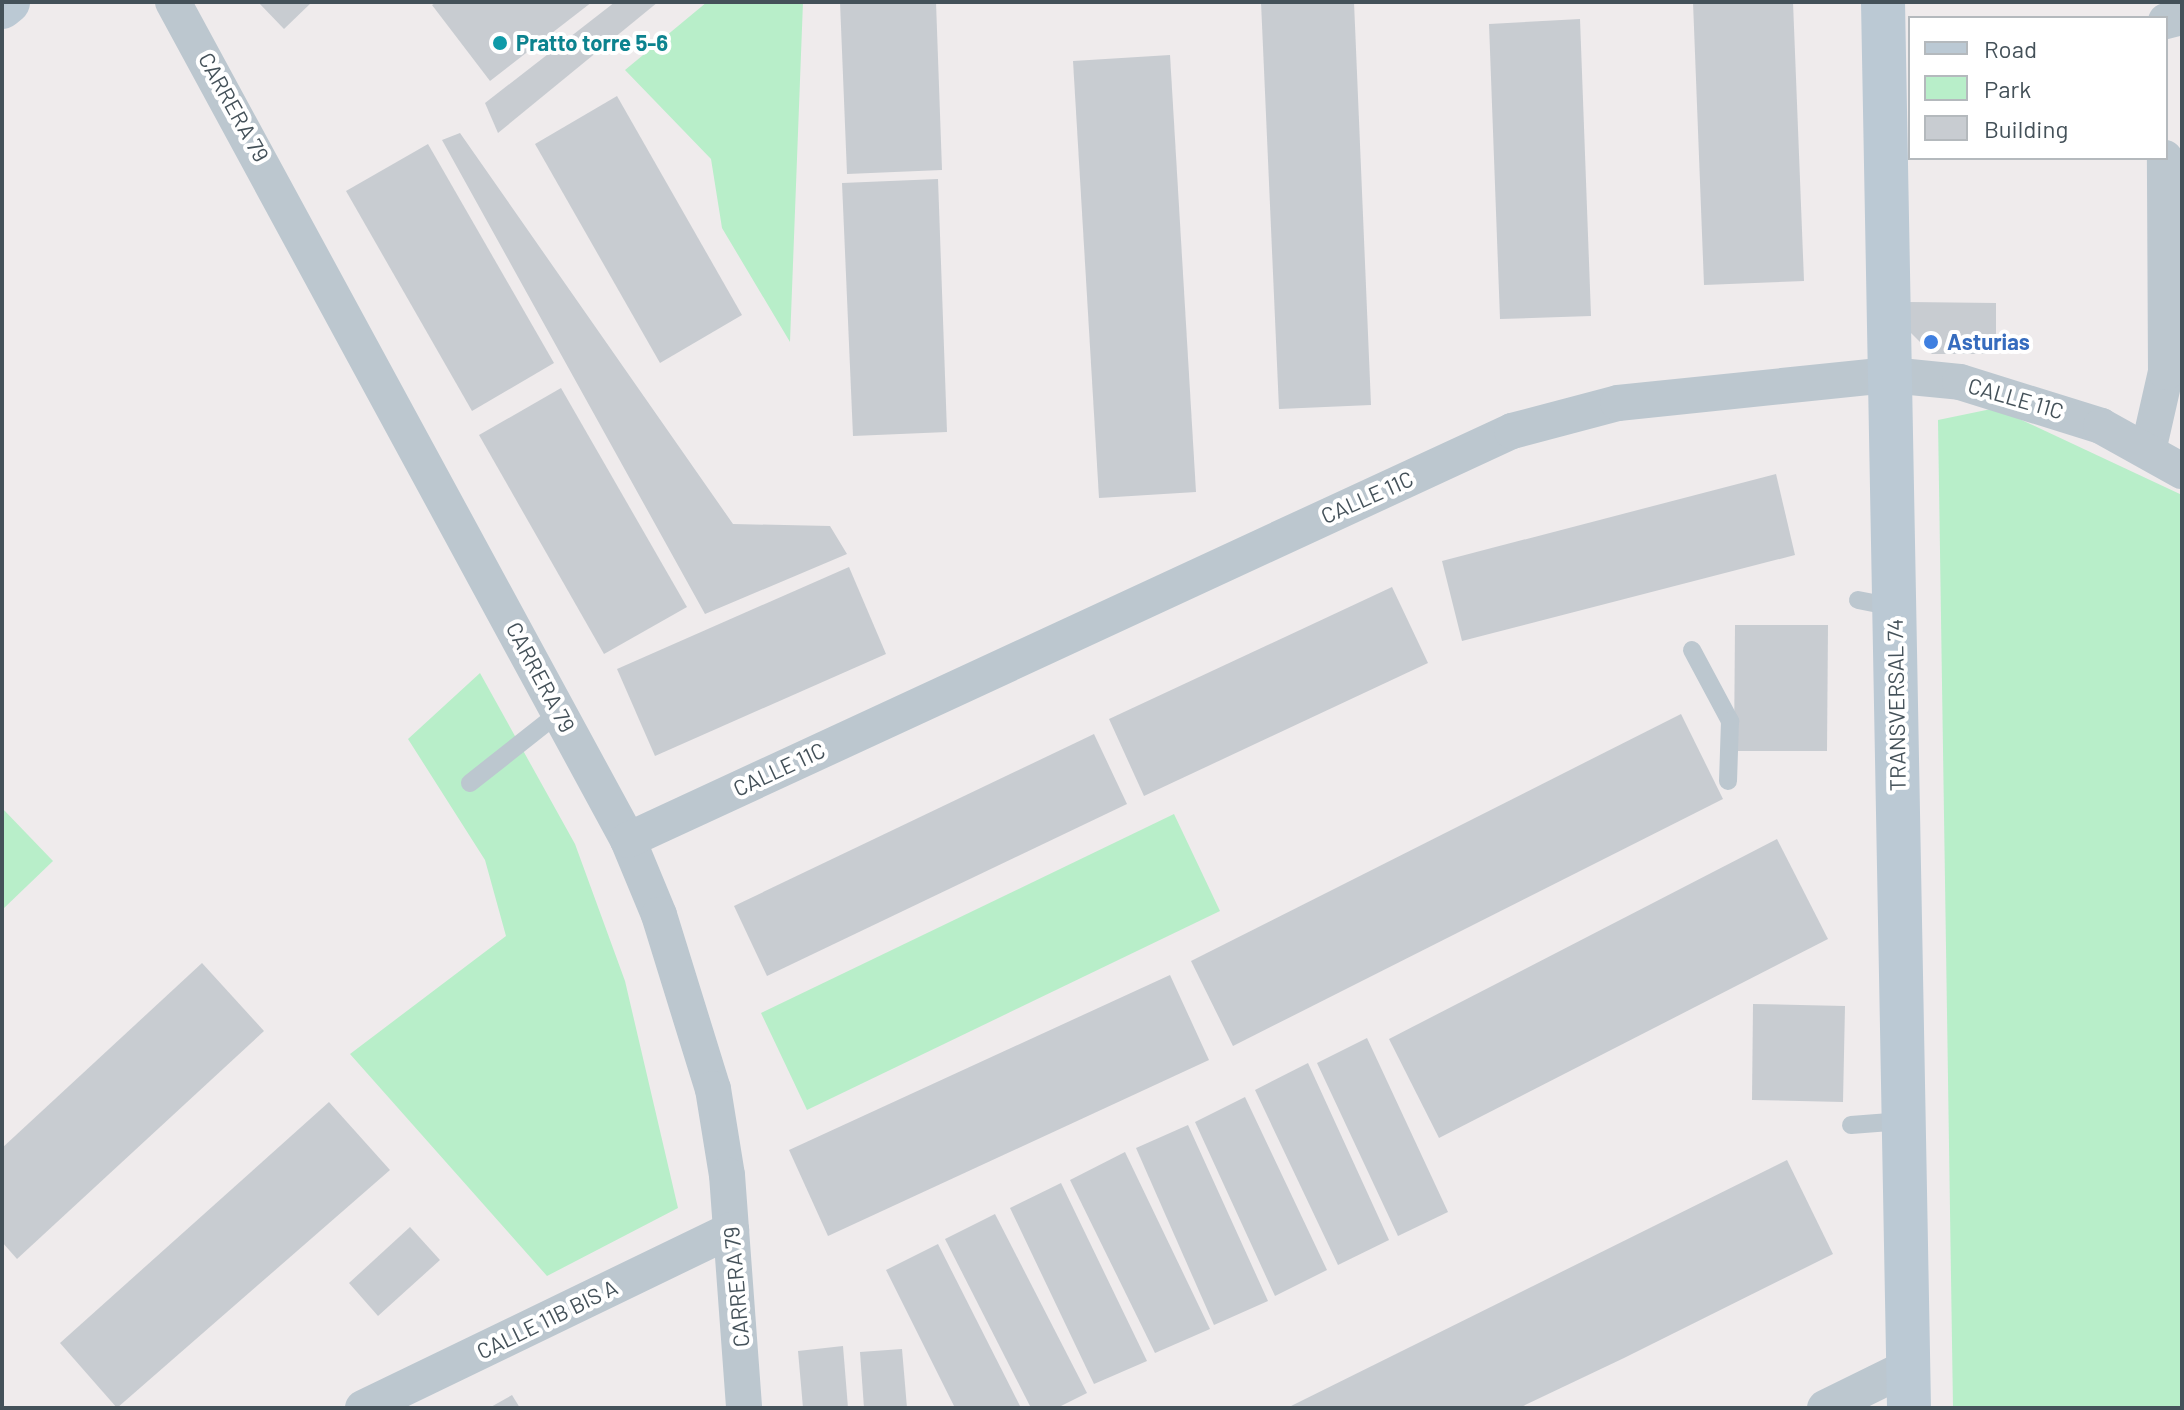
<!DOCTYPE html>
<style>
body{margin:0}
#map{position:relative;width:2184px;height:1410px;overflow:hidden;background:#efebec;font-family:Barlow,sans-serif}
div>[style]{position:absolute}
.green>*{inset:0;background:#b8eec9}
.building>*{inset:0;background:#c8ccd1}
.lane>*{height:18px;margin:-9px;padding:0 9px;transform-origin:9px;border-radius:9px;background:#bcc7cf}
.street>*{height:36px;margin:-18px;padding:0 18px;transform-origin:18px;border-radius:18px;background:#bcc7cf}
.secondary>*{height:44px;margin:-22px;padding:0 22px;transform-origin:22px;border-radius:22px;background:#bbc9d4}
.dots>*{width:22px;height:22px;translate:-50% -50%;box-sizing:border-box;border:4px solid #fff;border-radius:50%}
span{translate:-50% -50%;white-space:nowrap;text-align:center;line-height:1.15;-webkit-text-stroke:8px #fff;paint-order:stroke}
.culture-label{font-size:22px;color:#0d838f;font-weight:700}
.left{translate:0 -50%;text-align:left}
.street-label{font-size:22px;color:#445159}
.shop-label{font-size:22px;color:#366cbe;font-weight:700}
.frame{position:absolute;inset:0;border:4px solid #445159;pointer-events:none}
.legend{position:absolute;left:1908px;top:16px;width:260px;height:144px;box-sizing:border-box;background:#fff;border:2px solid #b4b9bd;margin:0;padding:10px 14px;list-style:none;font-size:24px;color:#445159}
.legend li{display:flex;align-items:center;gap:16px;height:40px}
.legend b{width:40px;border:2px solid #b4b9bd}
</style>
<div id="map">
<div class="green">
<i style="clip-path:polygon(707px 2px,803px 2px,790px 342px,722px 228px,711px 159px,625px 70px)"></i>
<i style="clip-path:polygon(1996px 408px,2182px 495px,2182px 1408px,1953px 1408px,1938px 420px)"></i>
<i style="clip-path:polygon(480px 673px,575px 844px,625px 981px,678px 1208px,547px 1276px,350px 1054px,506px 936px,485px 860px,408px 739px)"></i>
<i style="clip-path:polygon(2px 808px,53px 861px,2px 910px)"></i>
<i style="clip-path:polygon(1174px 814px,1220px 911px,807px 1110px,761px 1013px)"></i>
</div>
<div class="building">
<i style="clip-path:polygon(258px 2px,312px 2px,284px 29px)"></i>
<i style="clip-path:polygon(437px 2px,592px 2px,490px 81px,432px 5px)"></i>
<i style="clip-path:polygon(615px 2px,658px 2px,498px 133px,485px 103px)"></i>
<i style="clip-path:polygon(840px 2px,936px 2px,942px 170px,847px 174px)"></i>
<i style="clip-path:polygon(1261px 2px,1354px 2px,1371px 405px,1279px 409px)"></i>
<i style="clip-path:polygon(1693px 2px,1793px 2px,1804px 281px,1704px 285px)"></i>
<i style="clip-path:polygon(1580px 19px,1591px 316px,1500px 319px,1489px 24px)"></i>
<i style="clip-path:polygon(1170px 55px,1196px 492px,1099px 498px,1073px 61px)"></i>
<i style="clip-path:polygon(617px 96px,742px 315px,660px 363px,535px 144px)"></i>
<i style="clip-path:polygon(460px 133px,733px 524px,830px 526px,847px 554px,705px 614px,442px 140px)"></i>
<i style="clip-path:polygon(428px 144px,554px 363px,472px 411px,346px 191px)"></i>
<i style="clip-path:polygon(938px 179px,947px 432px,853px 436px,842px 183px)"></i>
<i style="clip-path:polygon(1909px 302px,1996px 303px,1996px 354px,1932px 354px,1909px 331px)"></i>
<i style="clip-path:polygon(561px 388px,687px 607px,604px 654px,479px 435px)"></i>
<i style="clip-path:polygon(1776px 474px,1795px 555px,1462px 641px,1442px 561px)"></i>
<i style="clip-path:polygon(849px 567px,886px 654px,655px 756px,617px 669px)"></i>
<i style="clip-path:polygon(1392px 587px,1428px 663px,1144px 796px,1109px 719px)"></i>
<i style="clip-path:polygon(1735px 625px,1828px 625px,1827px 751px,1734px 751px)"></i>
<i style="clip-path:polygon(1681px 714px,1723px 799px,1233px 1046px,1191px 961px)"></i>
<i style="clip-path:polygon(1094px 734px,1127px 804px,767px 976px,734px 906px)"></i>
<i style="clip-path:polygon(1777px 839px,1828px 939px,1439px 1138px,1389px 1039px)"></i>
<i style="clip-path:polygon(202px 963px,264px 1031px,17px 1259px,2px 1242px,2px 1148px)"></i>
<i style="clip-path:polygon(1170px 975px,1209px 1060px,828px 1236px,789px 1150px)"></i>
<i style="clip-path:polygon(1753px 1004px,1845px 1006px,1843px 1102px,1752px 1100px)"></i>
<i style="clip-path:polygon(1367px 1038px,1448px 1212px,1398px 1236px,1317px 1063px)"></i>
<i style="clip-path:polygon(1308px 1063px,1389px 1240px,1338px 1265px,1255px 1090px)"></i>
<i style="clip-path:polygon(1245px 1097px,1327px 1270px,1275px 1296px,1195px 1122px)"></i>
<i style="clip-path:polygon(329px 1102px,390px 1170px,117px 1408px,60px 1343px)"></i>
<i style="clip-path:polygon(1188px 1125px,1268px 1301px,1214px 1325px,1136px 1148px)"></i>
<i style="clip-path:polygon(1125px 1152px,1210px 1329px,1155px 1353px,1070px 1180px)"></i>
<i style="clip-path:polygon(1787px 1160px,1833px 1254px,1624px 1358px,1519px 1408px,1287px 1408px)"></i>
<i style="clip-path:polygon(1061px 1183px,1147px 1361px,1094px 1384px,1010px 1208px)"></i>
<i style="clip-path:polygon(995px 1214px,1087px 1393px,1057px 1408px,1031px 1408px,945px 1239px)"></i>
<i style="clip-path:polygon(410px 1227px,440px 1260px,378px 1316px,349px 1283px)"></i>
<i style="clip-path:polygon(938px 1244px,1021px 1408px,955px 1408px,886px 1270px)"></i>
<i style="clip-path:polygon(843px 1346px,848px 1408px,803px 1408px,798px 1351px)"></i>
<i style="clip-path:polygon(902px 1349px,907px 1408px,864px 1408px,860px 1352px)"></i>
<i style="clip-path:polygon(512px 1395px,520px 1408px,489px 1408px)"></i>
</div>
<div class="lane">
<i style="left:1858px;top:600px;width:37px;rotate:11deg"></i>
<i style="left:1692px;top:650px;width:81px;rotate:61.8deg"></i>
<i style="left:1730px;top:721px;width:60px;rotate:91.9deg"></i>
<i style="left:470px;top:783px;width:115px;rotate:-38.3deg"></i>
<i style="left:1851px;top:1125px;width:52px;rotate:-4.4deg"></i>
</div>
<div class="street">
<i style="left:173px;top:2px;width:954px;rotate:61.5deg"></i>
<i style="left:628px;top:840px;width:81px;rotate:67.5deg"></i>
<i style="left:659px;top:915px;width:182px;rotate:72.8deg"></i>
<i style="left:713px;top:1089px;width:87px;rotate:80.8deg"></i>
<i style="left:727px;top:1175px;width:234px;rotate:85.8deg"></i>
<i style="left:2166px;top:21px;width:16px;rotate:-14deg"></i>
<i style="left:2148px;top:451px;width:81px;rotate:-77.2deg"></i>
<i style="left:2166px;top:372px;width:214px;rotate:-90.3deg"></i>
<i style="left:628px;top:840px;width:974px;rotate:-24.83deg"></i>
<i style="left:1512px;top:431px;width:110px;rotate:-14.8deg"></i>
<i style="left:1618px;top:403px;width:273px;rotate:-5.9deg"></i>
<i style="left:1890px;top:375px;width:70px;rotate:5.7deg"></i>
<i style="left:1960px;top:382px;width:148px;rotate:17.3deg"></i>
<i style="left:2101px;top:426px;width:93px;rotate:29.1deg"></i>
<i style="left:363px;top:1408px;width:409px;rotate:-25.8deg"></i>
<i style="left:1825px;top:1408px;width:93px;rotate:-26.3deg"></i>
</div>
<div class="secondary">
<i style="left:1883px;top:2px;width:1406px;rotate:88.94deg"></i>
<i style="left:2px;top:7px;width:8px;rotate:-40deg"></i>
</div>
<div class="dots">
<i style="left:500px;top:43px;background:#0f9aa8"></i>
<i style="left:1931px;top:342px;background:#3f7fe0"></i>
</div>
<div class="culture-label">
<span class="left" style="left:516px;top:43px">Pratto torre 5-6</span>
</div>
<div class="street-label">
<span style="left:234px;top:107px;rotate:61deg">CARRERA 79</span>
<span style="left:2016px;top:398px;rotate:16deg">CALLE 11C</span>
<span style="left:1367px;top:497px;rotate:-24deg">CALLE 11C</span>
<span style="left:541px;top:677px;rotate:62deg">CARRERA 79</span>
<span style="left:1896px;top:705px;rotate:-91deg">TRANSVERSAL 74</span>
<span style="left:779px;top:769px;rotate:-25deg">CALLE 11C</span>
<span style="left:736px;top:1287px;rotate:-95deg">CARRERA 79</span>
<span style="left:547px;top:1319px;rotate:-26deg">CALLE 11B BIS A</span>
</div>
<div class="shop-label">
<span class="left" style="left:1947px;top:342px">Asturias</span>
</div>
<div class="frame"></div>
<ul class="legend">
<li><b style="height:10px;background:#bbc9d4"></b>Road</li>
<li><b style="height:22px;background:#b8eec9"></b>Park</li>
<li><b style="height:22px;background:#c8ccd1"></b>Building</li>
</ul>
</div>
